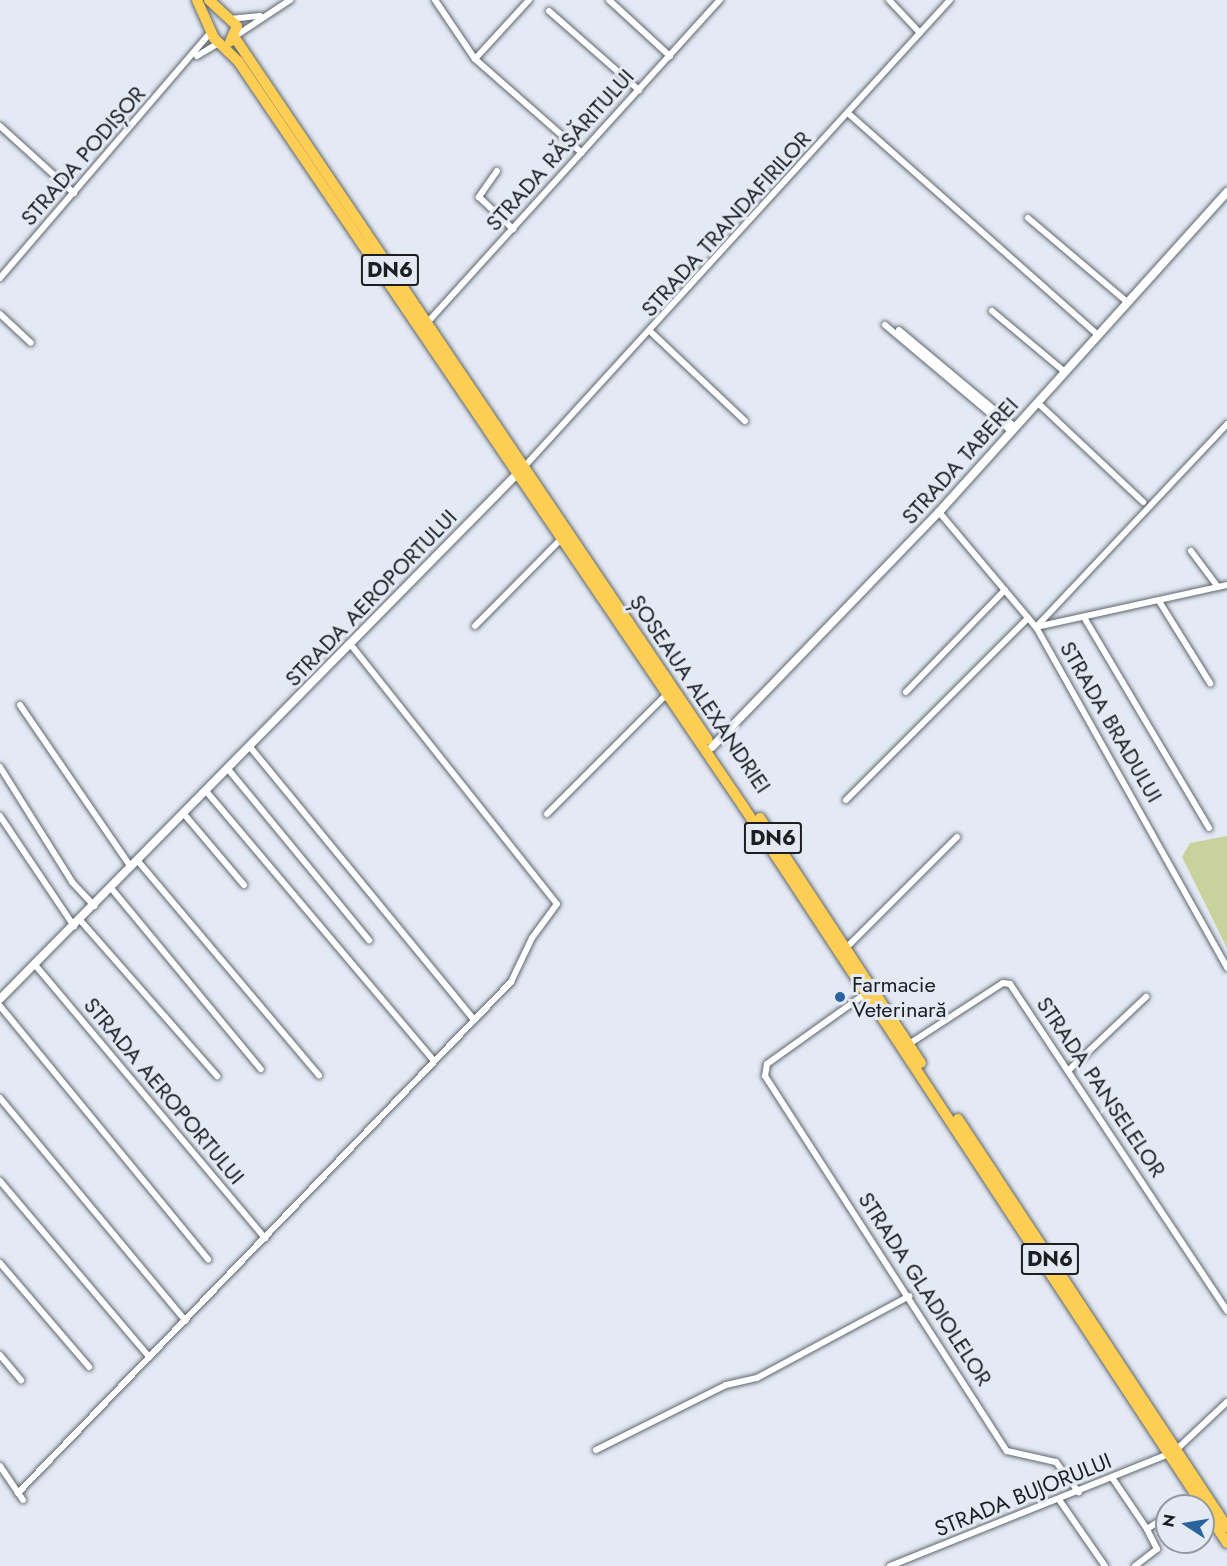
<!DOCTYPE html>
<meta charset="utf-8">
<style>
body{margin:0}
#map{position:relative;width:1227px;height:1566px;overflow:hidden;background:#e3eaf4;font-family:Jost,sans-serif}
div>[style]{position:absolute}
.green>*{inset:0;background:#c9d19c}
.roads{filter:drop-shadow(0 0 2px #60666e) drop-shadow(0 0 2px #60666e)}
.minor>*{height:6px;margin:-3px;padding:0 3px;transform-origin:3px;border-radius:3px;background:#fff}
.tertiary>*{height:8px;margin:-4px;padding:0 4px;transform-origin:4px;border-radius:4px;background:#fff}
.trunk>*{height:10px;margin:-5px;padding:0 5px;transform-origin:5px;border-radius:5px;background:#fcce53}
.dots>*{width:16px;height:16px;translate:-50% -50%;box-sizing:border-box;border:3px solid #e3eaf4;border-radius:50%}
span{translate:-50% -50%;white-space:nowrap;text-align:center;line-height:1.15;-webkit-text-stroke:6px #e3eaf4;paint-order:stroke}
.shield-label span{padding:2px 4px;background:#e3eaf4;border:2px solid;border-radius:4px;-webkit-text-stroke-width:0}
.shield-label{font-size:21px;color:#1c1e22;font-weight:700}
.street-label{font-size:22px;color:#1c1e22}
.poi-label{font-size:22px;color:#1c1e22}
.left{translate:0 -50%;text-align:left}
.north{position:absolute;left:1155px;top:1494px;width:60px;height:60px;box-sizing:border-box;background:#e3eaf4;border:2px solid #9398a0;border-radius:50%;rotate:282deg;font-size:16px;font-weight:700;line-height:24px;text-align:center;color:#1c1e22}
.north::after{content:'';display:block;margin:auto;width:21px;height:27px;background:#2a649c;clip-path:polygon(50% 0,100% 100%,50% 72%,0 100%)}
</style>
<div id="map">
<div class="green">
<i style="clip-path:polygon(1227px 836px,1227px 948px,1182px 857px,1190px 843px)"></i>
</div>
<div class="roads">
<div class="minor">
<i style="left:435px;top:0;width:71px;rotate:55.9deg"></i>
<i style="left:475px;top:59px;width:142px;rotate:41.3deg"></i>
<i style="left:609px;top:0;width:83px;rotate:42.6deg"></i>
<i style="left:889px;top:0;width:45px;rotate:46.8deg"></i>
<i style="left:549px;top:11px;width:120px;rotate:41.3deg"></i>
<i style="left:230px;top:19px;width:30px;rotate:-6deg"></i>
<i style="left:237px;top:35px;width:64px;rotate:-33.4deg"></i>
<i style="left:197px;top:56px;width:27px;rotate:-31deg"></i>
<i style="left:475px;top:59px;width:80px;rotate:-47.5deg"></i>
<i style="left:849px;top:114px;width:333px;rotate:41.6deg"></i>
<i style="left:0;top:126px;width:100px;rotate:42.2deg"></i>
<i style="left:497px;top:171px;width:32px;rotate:125deg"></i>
<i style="left:479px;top:197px;width:47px;rotate:43.3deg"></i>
<i style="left:1028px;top:218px;width:130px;rotate:40.3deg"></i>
<i style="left:0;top:278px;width:326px;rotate:-49.4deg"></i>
<i style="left:992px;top:311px;width:95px;rotate:39.9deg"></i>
<i style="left:0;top:314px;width:42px;rotate:43.1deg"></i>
<i style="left:426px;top:324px;width:438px;rotate:-47.8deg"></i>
<i style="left:885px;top:325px;width:166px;rotate:40.1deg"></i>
<i style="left:899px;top:330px;width:151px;rotate:39.9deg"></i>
<i style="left:652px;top:333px;width:128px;rotate:43.4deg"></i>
<i style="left:1037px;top:402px;width:146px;rotate:43.3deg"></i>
<i style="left:524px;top:467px;width:632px;rotate:-47.63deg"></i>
<i style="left:939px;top:512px;width:150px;rotate:49.9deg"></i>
<i style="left:1036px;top:627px;width:391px;rotate:60.7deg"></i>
<i style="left:1191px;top:551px;width:45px;rotate:53.1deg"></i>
<i style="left:1159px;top:601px;width:97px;rotate:58.1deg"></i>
<i style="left:1085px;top:619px;width:243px;rotate:59.3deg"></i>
<i style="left:475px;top:626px;width:122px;rotate:-45.3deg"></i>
<i style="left:1036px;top:627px;width:279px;rotate:-46.7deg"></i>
<i style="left:1036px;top:627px;width:196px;rotate:-12.4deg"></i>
<i style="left:906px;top:692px;width:142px;rotate:-45.9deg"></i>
<i style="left:20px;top:705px;width:196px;rotate:55.6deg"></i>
<i style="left:250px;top:747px;width:353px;rotate:50.6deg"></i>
<i style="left:0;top:767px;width:136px;rotate:57.9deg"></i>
<i style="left:72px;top:882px;width:33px;rotate:47deg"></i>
<i style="left:228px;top:769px;width:222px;rotate:50.5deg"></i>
<i style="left:206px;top:791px;width:353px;rotate:49.8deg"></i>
<i style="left:846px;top:800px;width:257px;rotate:-45deg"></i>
<i style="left:184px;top:814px;width:93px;rotate:49.8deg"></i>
<i style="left:547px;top:814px;width:170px;rotate:-45deg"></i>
<i style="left:0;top:816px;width:133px;rotate:56.1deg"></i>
<i style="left:137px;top:860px;width:282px;rotate:49.8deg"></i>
<i style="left:111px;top:888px;width:235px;rotate:50.4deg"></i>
<i style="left:80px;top:920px;width:208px;rotate:48.7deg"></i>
<i style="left:846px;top:948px;width:157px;rotate:-45deg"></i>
<i style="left:36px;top:966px;width:356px;rotate:49.9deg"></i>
<i style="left:865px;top:994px;width:120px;rotate:144.5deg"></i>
<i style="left:767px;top:1064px;width:12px;rotate:99deg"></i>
<i style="left:765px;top:1076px;width:446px;rotate:57.2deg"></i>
<i style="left:1007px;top:1451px;width:50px;rotate:12.7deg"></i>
<i style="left:1056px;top:1462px;width:38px;rotate:53deg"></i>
<i style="left:0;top:1006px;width:328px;rotate:50.6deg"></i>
<i style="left:909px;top:1044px;width:112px;rotate:-33deg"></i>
<i style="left:1003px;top:983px;width:7px;rotate:8deg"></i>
<i style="left:1010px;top:984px;width:392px;rotate:56.4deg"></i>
<i style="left:1070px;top:1069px;width:105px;rotate:-43.5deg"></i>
<i style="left:0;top:1098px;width:290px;rotate:50.2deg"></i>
<i style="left:0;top:1181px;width:231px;rotate:49.7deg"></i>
<i style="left:0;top:1263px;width:137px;rotate:49.4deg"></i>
<i style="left:0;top:1355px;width:33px;rotate:50deg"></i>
<i style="left:596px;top:1450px;width:145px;rotate:-26.6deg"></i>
<i style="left:726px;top:1385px;width:32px;rotate:-13deg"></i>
<i style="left:757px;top:1378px;width:173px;rotate:-28.3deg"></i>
<i style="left:1176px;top:1450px;width:70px;rotate:-43.3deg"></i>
<i style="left:0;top:1466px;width:41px;rotate:55.9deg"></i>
<i style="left:1113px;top:1479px;width:60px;rotate:55.8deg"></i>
<i style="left:1147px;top:1529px;width:24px;rotate:-33deg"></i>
<i style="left:18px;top:1493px;width:710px;rotate:-46.03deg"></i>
<i style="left:511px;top:982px;width:49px;rotate:-64.5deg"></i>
<i style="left:532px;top:938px;width:42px;rotate:-53.7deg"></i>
<i style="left:557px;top:904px;width:332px;rotate:-128.5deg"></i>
<i style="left:1060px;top:1501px;width:79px;rotate:55.3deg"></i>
<i style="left:1183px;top:1506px;width:17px;rotate:-33deg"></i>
<i style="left:890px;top:1566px;width:300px;rotate:-21.9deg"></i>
<i style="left:1135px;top:1566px;width:28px;rotate:-38deg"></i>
<i style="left:1157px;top:1549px;width:22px;rotate:-117deg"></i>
</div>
<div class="tertiary">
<i style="left:712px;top:747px;width:327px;rotate:-46deg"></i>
<i style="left:939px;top:512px;width:431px;rotate:-48deg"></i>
<i style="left:0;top:999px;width:742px;rotate:-45.44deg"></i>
</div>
<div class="trunk">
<i style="left:197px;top:0;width:42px;rotate:65.9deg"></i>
<i style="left:214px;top:38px;width:33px;rotate:44deg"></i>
<i style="left:238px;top:61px;width:900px;rotate:55.87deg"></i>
<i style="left:743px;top:806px;width:838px;rotate:56.69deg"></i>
<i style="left:209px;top:0;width:38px;rotate:43deg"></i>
<i style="left:237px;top:26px;width:17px;rotate:114deg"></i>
<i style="left:235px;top:38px;width:846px;rotate:56.03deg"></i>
<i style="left:760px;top:818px;width:293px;rotate:56.7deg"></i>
<i style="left:958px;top:1119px;width:489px;rotate:56.6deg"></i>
<i style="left:1203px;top:1506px;width:44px;rotate:57deg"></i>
</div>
</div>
<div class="dots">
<i style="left:840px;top:997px;background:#2a649c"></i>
</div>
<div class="shield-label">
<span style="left:390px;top:270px">DN6</span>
<span style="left:773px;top:838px">DN6</span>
<span style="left:1050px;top:1259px">DN6</span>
</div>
<div class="street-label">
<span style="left:560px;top:150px;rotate:-48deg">STRADA RĂSĂRITULUI</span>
<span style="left:83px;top:156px;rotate:-49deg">STRADA PODIȘOR</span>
<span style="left:726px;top:224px;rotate:-48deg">STRADA TRANDAFIRILOR</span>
<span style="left:960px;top:461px;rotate:-48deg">STRADA TABEREI</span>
<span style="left:371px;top:598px;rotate:-46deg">STRADA AEROPORTULUI</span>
<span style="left:700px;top:694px;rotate:56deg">ȘOSEAUA ALEXANDRIEI</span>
<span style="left:1111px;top:722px;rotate:60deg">STRADA BRADULUI</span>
<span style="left:1101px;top:1087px;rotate:56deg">STRADA PANSELELOR</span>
<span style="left:164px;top:1091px;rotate:50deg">STRADA AEROPORTULUI</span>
<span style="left:925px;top:1289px;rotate:57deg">STRADA GLADIOLELOR</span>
<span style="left:1023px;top:1495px;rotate:-22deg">STRADA BUJORULUI</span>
</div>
<div class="poi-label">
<span class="left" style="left:852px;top:997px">Farmacie<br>Veterinară</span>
</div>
<div class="north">N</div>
</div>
